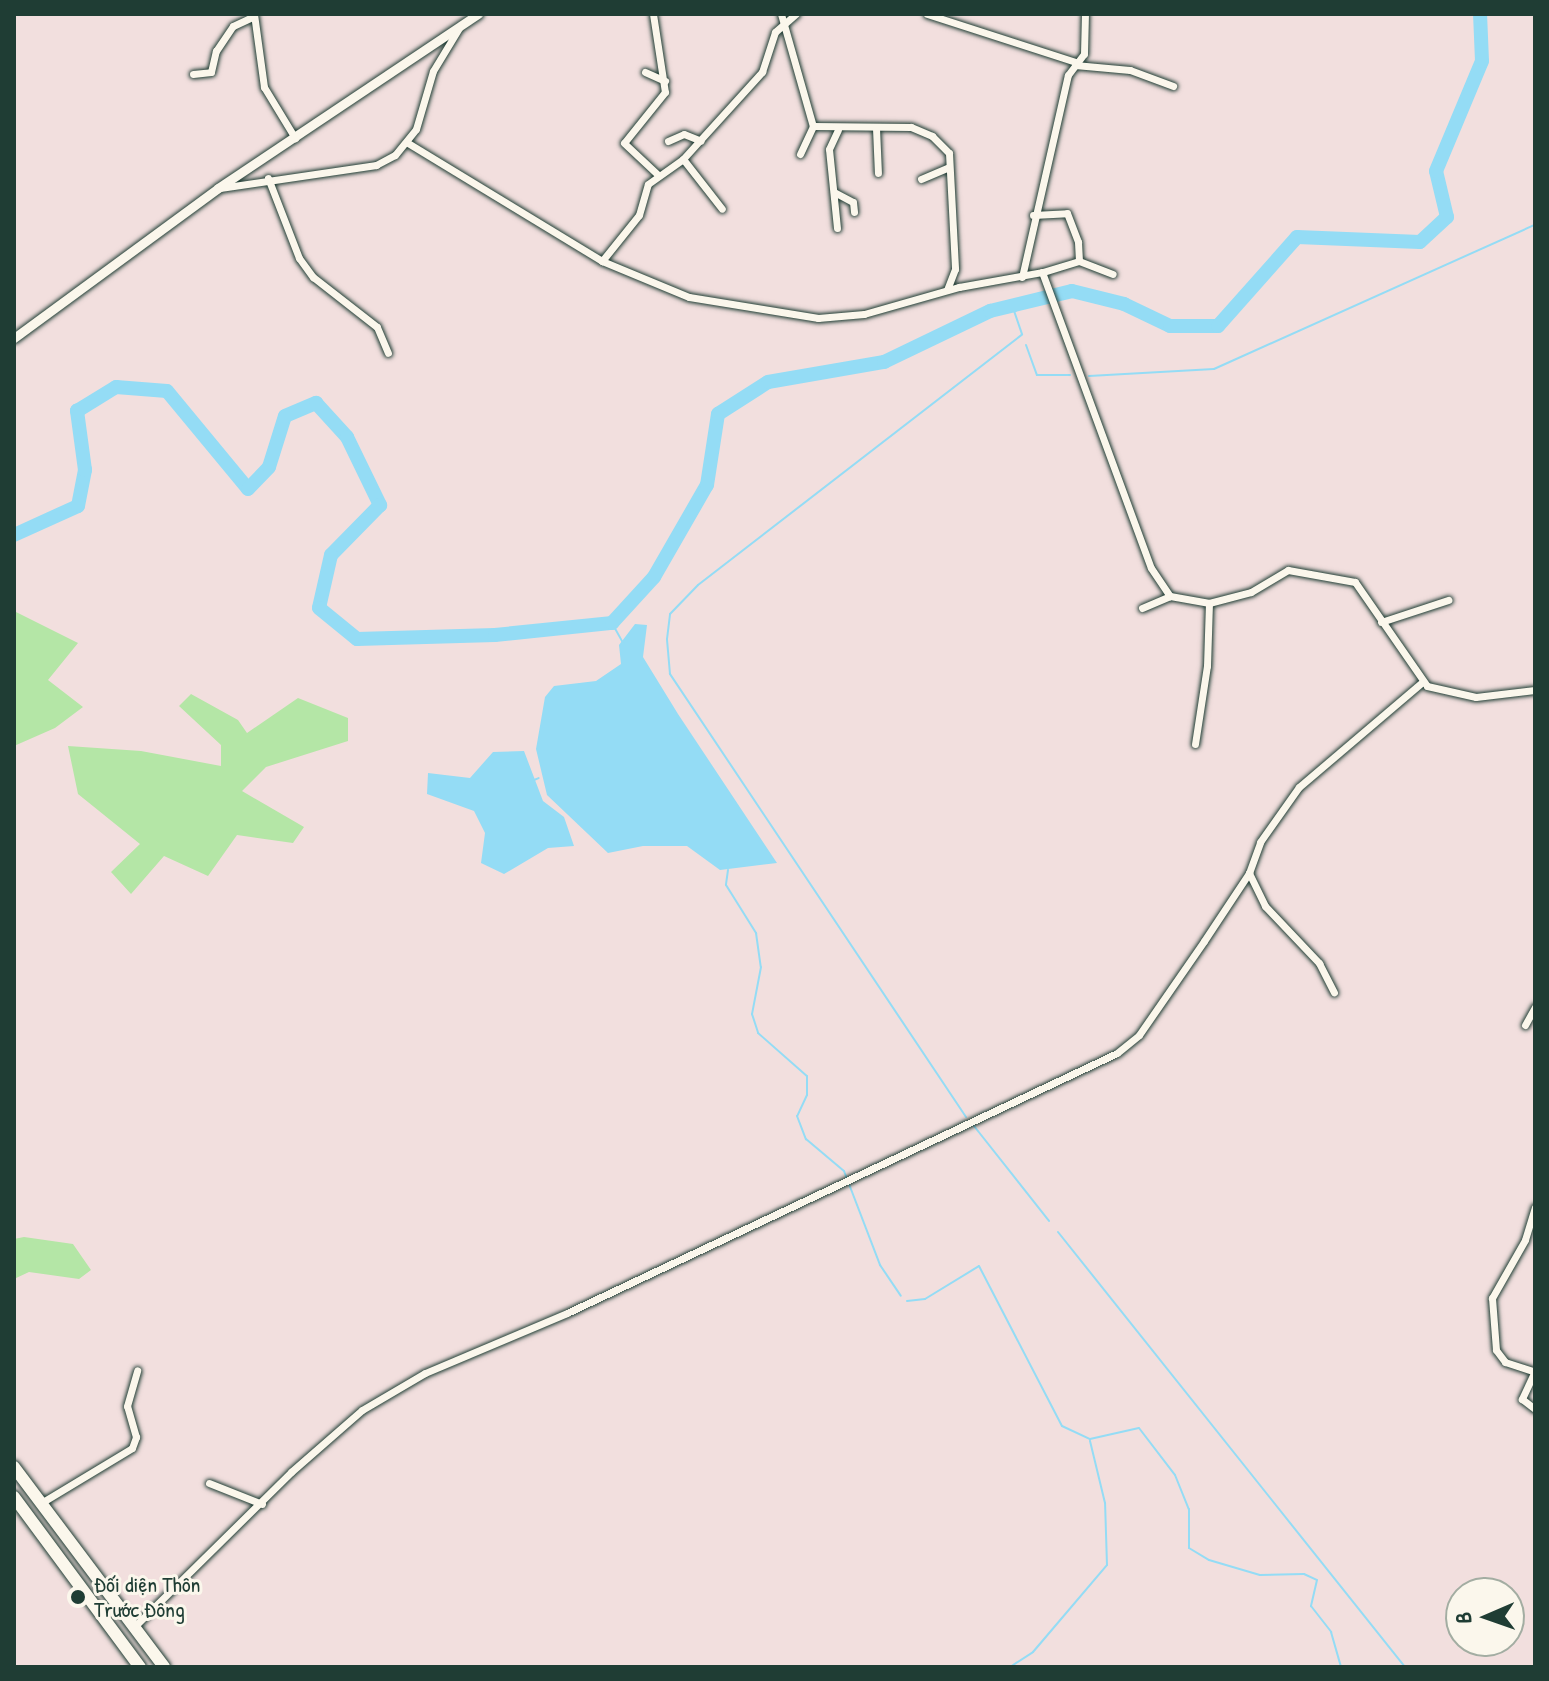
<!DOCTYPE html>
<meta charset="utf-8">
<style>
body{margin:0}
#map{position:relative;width:1549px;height:1681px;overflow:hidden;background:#f2dfde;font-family:"Patrick Hand",sans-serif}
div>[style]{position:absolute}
.green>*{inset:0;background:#b4e6a6}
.water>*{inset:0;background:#94dcf5}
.stream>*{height:2px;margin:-1px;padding:0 1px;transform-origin:1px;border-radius:1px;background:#94dcf5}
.river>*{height:14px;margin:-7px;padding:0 7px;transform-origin:7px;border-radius:7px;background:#94dcf5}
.roads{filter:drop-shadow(0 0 2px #1f3d34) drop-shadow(0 0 2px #1f3d34)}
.minor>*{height:7px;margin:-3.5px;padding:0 3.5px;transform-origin:3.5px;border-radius:3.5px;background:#fbf7ec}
.tertiary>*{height:9px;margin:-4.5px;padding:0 4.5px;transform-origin:4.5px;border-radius:4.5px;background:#fbf7ec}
.primary>*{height:12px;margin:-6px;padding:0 6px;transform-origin:6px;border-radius:6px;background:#fbf7ec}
.dots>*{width:22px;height:22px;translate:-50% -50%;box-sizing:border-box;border:4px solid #fbf7ec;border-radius:50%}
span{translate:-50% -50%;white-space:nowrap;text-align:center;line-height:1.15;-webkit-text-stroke:6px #fbf7ec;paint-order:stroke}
.poi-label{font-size:22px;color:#1f3d34}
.left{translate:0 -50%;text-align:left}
.frame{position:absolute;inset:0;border:16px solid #1f3d34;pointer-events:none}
.north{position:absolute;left:1445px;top:1577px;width:80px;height:80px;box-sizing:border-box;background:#fbf7ec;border:2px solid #a3ada2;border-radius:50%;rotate:268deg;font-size:22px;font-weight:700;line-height:32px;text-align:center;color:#1f3d34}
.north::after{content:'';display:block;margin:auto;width:28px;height:36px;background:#1f3d34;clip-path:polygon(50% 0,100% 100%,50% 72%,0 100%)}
</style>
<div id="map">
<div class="green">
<i style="clip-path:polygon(14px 611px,78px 643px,48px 680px,83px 707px,55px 728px,14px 746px)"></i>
<i style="clip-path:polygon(191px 694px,238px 720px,247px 733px,298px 698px,348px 718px,348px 741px,266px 767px,242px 791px,304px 827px,293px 843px,237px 835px,208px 876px,164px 856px,131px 894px,111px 872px,140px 844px,78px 794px,68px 746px,141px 751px,221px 766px,221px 745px,179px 706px)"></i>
<i style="clip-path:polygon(24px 1237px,73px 1244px,91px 1270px,79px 1279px,29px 1272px,14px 1279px,14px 1239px)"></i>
</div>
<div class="water">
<i style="clip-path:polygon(635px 624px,647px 625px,643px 657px,678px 714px,777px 863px,720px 870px,687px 846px,643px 846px,608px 853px,547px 795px,536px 749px,545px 697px,554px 686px,596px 681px,621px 664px,619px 645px)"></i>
<i style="clip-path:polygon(524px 751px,543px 801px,564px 817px,574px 846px,548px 848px,504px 874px,481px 863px,485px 833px,474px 811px,427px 794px,428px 773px,470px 778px,493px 752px)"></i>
</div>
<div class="stream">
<i style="left:1012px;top:305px;width:31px;rotate:71deg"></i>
<i style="left:1026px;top:345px;width:32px;rotate:70deg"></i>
<i style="left:1037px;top:375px;width:33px"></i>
<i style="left:1089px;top:376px;width:125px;rotate:-3.2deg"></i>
<i style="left:1214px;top:369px;width:352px;rotate:-24.2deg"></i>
<i style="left:612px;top:623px;width:23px;rotate:61deg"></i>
<i style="left:534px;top:780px;width:5px;rotate:-22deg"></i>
<i style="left:728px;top:870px;width:15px;rotate:98deg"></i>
<i style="left:726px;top:885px;width:57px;rotate:58deg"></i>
<i style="left:756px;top:933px;width:34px;rotate:82deg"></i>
<i style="left:761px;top:967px;width:48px;rotate:100.8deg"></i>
<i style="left:752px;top:1014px;width:20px;rotate:72deg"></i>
<i style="left:758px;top:1033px;width:65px;rotate:41.3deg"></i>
<i style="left:807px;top:1076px;width:19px;rotate:90deg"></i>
<i style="left:807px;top:1095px;width:23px;rotate:115deg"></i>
<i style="left:797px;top:1116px;width:25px;rotate:69deg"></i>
<i style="left:806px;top:1139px;width:50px;rotate:40.1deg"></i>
<i style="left:844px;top:1171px;width:101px;rotate:69deg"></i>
<i style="left:880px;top:1265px;width:37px;rotate:56deg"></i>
<i style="left:966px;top:1117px;width:533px;rotate:-123.75deg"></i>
<i style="left:670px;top:674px;width:35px;rotate:-95deg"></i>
<i style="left:667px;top:639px;width:25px;rotate:-83deg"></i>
<i style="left:670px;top:614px;width:40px;rotate:-46deg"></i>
<i style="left:698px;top:585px;width:409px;rotate:-37.7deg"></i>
<i style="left:974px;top:1126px;width:121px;rotate:51.7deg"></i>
<i style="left:1058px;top:1232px;width:556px;rotate:51.42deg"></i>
<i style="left:907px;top:1301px;width:18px;rotate:-6deg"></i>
<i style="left:925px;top:1299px;width:63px;rotate:-31.4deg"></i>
<i style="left:979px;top:1266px;width:180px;rotate:62.6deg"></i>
<i style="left:1062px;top:1426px;width:31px;rotate:25deg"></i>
<i style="left:1090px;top:1439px;width:50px;rotate:-12.7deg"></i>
<i style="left:1139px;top:1428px;width:59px;rotate:52.5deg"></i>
<i style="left:1175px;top:1475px;width:37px;rotate:68deg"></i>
<i style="left:1189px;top:1509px;width:39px;rotate:90deg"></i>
<i style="left:1189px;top:1548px;width:23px;rotate:31deg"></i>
<i style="left:1209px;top:1560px;width:53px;rotate:16.4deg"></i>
<i style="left:1260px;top:1575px;width:44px;rotate:-1.3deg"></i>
<i style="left:1304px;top:1574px;width:14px;rotate:25deg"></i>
<i style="left:1317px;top:1580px;width:27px;rotate:103deg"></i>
<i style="left:1311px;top:1606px;width:33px;rotate:52deg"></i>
<i style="left:1331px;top:1632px;width:36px;rotate:74deg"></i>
<i style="left:1010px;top:1667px;width:27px;rotate:-33deg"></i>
<i style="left:1033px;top:1652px;width:114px;rotate:-49.6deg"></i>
<i style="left:1107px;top:1565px;width:62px;rotate:-91.8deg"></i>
<i style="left:1105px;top:1503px;width:64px;rotate:-103.6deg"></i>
</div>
<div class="river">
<i style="left:14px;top:535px;width:70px;rotate:-24.4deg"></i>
<i style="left:78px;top:506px;width:37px;rotate:-79deg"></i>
<i style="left:85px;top:470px;width:60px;rotate:-97.7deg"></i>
<i style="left:77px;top:411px;width:46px;rotate:-31.6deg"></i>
<i style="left:116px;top:387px;width:51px;rotate:4.5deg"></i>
<i style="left:167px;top:391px;width:127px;rotate:50.4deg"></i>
<i style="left:248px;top:489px;width:30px;rotate:-46deg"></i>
<i style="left:269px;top:467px;width:53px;rotate:-72.6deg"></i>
<i style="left:285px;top:416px;width:34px;rotate:-23deg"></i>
<i style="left:316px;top:403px;width:46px;rotate:47.6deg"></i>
<i style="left:347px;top:437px;width:76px;rotate:64.1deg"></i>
<i style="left:380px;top:505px;width:70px;rotate:134.4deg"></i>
<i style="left:331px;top:555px;width:54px;rotate:102.8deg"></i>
<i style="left:319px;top:608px;width:49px;rotate:39.2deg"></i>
<i style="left:357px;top:639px;width:138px;rotate:-1.7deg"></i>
<i style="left:495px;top:635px;width:118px;rotate:-5.9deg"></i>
<i style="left:612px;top:623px;width:62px;rotate:-47.6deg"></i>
<i style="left:654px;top:577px;width:106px;rotate:-60.1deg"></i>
<i style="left:707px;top:485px;width:72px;rotate:-81.2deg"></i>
<i style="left:718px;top:414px;width:59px;rotate:-32.6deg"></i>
<i style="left:768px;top:382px;width:118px;rotate:-9.8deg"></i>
<i style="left:884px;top:362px;width:118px;rotate:-25.7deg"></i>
<i style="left:990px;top:311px;width:84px;rotate:-13.7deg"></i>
<i style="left:1072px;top:291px;width:54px;rotate:14deg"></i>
<i style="left:1124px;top:304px;width:51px;rotate:25.6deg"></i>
<i style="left:1170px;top:326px;width:48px"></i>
<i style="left:1218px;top:326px;width:119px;rotate:-48.4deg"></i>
<i style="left:1297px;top:237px;width:123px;rotate:2.3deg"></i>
<i style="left:1420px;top:242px;width:37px;rotate:-43deg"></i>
<i style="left:1447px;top:217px;width:47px;rotate:-103.4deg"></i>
<i style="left:1436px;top:171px;width:119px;rotate:-67.3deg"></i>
<i style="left:1482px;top:61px;width:47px;rotate:-92.4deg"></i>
</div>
<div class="roads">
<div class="minor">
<i style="left:254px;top:14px;width:74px;rotate:82.2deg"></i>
<i style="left:264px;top:87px;width:60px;rotate:58.7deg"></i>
<i style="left:653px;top:14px;width:79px;rotate:81.3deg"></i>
<i style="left:665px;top:92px;width:65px;rotate:128.8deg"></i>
<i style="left:624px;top:143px;width:45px;rotate:43.2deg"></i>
<i style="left:781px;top:14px;width:116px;rotate:74.1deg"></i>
<i style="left:813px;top:126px;width:98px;rotate:0.6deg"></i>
<i style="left:911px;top:127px;width:23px;rotate:23deg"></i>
<i style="left:932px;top:136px;width:24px;rotate:45deg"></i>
<i style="left:949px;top:153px;width:116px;rotate:87deg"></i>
<i style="left:955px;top:269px;width:22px;rotate:111deg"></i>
<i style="left:927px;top:14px;width:157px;rotate:17.9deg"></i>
<i style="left:1075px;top:65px;width:55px;rotate:5.2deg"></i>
<i style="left:1130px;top:70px;width:46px;rotate:20.4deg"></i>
<i style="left:645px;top:72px;width:22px;rotate:24deg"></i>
<i style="left:193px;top:74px;width:18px;rotate:-6deg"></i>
<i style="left:211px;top:72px;width:22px;rotate:-77deg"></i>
<i style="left:216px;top:51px;width:30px;rotate:-56deg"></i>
<i style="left:233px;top:26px;width:23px;rotate:-25deg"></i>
<i style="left:876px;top:128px;width:45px;rotate:87.5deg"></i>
<i style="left:668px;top:141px;width:17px;rotate:-24deg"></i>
<i style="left:684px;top:134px;width:18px;rotate:22deg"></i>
<i style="left:408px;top:143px;width:227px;rotate:31.3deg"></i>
<i style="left:602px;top:261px;width:94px;rotate:22.5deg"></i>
<i style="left:689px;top:297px;width:131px;rotate:9.2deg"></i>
<i style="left:818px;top:318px;width:46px;rotate:-5deg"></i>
<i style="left:864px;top:314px;width:99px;rotate:-15.9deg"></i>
<i style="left:959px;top:287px;width:84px;rotate:-10.2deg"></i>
<i style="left:1042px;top:272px;width:315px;rotate:69.8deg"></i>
<i style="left:1151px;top:568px;width:34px;rotate:56deg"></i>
<i style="left:1170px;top:596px;width:40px;rotate:10deg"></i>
<i style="left:1209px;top:603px;width:43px;rotate:-14.7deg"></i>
<i style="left:1251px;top:592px;width:43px;rotate:-30.7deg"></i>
<i style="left:1288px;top:570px;width:68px;rotate:10.2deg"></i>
<i style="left:1355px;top:582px;width:126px;rotate:55.3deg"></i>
<i style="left:1427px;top:686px;width:50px;rotate:12.7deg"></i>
<i style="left:1476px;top:697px;width:59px;rotate:-6.8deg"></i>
<i style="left:800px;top:154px;width:31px;rotate:-65deg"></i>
<i style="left:683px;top:159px;width:63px;rotate:52deg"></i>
<i style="left:268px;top:178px;width:86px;rotate:68.8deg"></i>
<i style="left:299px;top:258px;width:24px;rotate:54deg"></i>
<i style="left:313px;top:277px;width:81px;rotate:38deg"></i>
<i style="left:377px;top:327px;width:28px;rotate:67deg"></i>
<i style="left:921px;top:179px;width:30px;rotate:-23deg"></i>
<i style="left:220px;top:188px;width:158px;rotate:-8.4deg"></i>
<i style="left:376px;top:165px;width:21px;rotate:-28deg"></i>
<i style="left:395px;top:155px;width:33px;rotate:-51deg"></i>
<i style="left:416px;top:129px;width:60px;rotate:-73.7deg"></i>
<i style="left:433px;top:71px;width:50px;rotate:-58.8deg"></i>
<i style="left:834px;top:192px;width:21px;rotate:28deg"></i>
<i style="left:853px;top:202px;width:10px;rotate:84deg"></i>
<i style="left:1033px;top:215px;width:34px;rotate:-3deg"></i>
<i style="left:1067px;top:213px;width:31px;rotate:69deg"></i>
<i style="left:1078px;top:242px;width:19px;rotate:87deg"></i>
<i style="left:1079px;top:261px;width:39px;rotate:163deg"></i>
<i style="left:837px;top:228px;width:79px;rotate:-95.8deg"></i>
<i style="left:829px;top:149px;width:21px;rotate:-65deg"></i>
<i style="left:602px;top:261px;width:59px;rotate:-51.2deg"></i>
<i style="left:639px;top:215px;width:32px;rotate:-74deg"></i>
<i style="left:648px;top:184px;width:43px;rotate:-35.5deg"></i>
<i style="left:683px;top:159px;width:118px;rotate:-47.8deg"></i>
<i style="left:762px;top:72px;width:42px;rotate:-72deg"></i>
<i style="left:775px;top:32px;width:28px;rotate:-41deg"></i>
<i style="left:1079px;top:261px;width:36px;rotate:21deg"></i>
<i style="left:1022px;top:277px;width:207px;rotate:-77.2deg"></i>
<i style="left:1068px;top:75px;width:26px;rotate:-53deg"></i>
<i style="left:1084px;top:54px;width:40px;rotate:-88.6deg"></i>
<i style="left:1142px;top:608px;width:30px;rotate:-23deg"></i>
<i style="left:1381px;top:622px;width:71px;rotate:-18.2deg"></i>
<i style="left:1195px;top:744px;width:79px;rotate:-81.3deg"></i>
<i style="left:1207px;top:666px;width:63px;rotate:-88.2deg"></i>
<i style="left:1249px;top:873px;width:37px;rotate:64deg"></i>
<i style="left:1265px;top:906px;width:79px;rotate:46.5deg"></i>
<i style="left:1319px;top:963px;width:33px;rotate:63deg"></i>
<i style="left:1525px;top:1025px;width:21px;rotate:-61deg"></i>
<i style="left:1535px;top:1207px;width:34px;rotate:107deg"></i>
<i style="left:1525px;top:1240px;width:67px;rotate:119.6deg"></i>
<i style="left:1492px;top:1298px;width:52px;rotate:85.6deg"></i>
<i style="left:1496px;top:1350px;width:15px;rotate:53deg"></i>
<i style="left:1505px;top:1362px;width:32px;rotate:18deg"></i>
<i style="left:1534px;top:1373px;width:29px;rotate:115deg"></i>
<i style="left:1522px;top:1399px;width:16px;rotate:38deg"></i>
<i style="left:209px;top:1483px;width:57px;rotate:21.6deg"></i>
<i style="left:41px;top:1503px;width:106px;rotate:-31.1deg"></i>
<i style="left:132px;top:1448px;width:12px;rotate:-70deg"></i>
<i style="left:136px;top:1437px;width:32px;rotate:-106deg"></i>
<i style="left:127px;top:1406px;width:37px;rotate:-74deg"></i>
<i style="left:134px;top:1627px;width:221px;rotate:-44.6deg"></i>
<i style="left:291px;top:1472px;width:94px;rotate:-41.1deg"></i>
<i style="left:362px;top:1410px;width:73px;rotate:-30.4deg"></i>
<i style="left:425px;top:1373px;width:154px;rotate:-22.9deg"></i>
<i style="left:567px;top:1313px;width:608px;rotate:-25.3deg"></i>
<i style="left:1117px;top:1053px;width:28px;rotate:-39deg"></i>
<i style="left:1139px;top:1035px;width:114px;rotate:-55.3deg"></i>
<i style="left:1204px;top:941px;width:82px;rotate:-56.5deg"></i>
<i style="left:1249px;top:873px;width:33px;rotate:-70deg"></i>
<i style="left:1260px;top:842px;width:67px;rotate:-54.7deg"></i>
<i style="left:1299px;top:787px;width:160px;rotate:-40.4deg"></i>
</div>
<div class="tertiary">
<i style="left:14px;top:338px;width:253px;rotate:-36.3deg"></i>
<i style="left:218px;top:188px;width:313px;rotate:-33.8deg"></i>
</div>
<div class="primary">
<i style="left:14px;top:1467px;width:250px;rotate:53.1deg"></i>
<i style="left:14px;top:1497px;width:212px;rotate:53.5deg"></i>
</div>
</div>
<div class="dots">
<i style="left:78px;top:1597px;background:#1f3d34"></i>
</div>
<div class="poi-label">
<span class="left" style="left:94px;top:1597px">Đối diện Thôn<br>Trước Đông</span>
</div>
<div class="frame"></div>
<div class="north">B</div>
</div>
